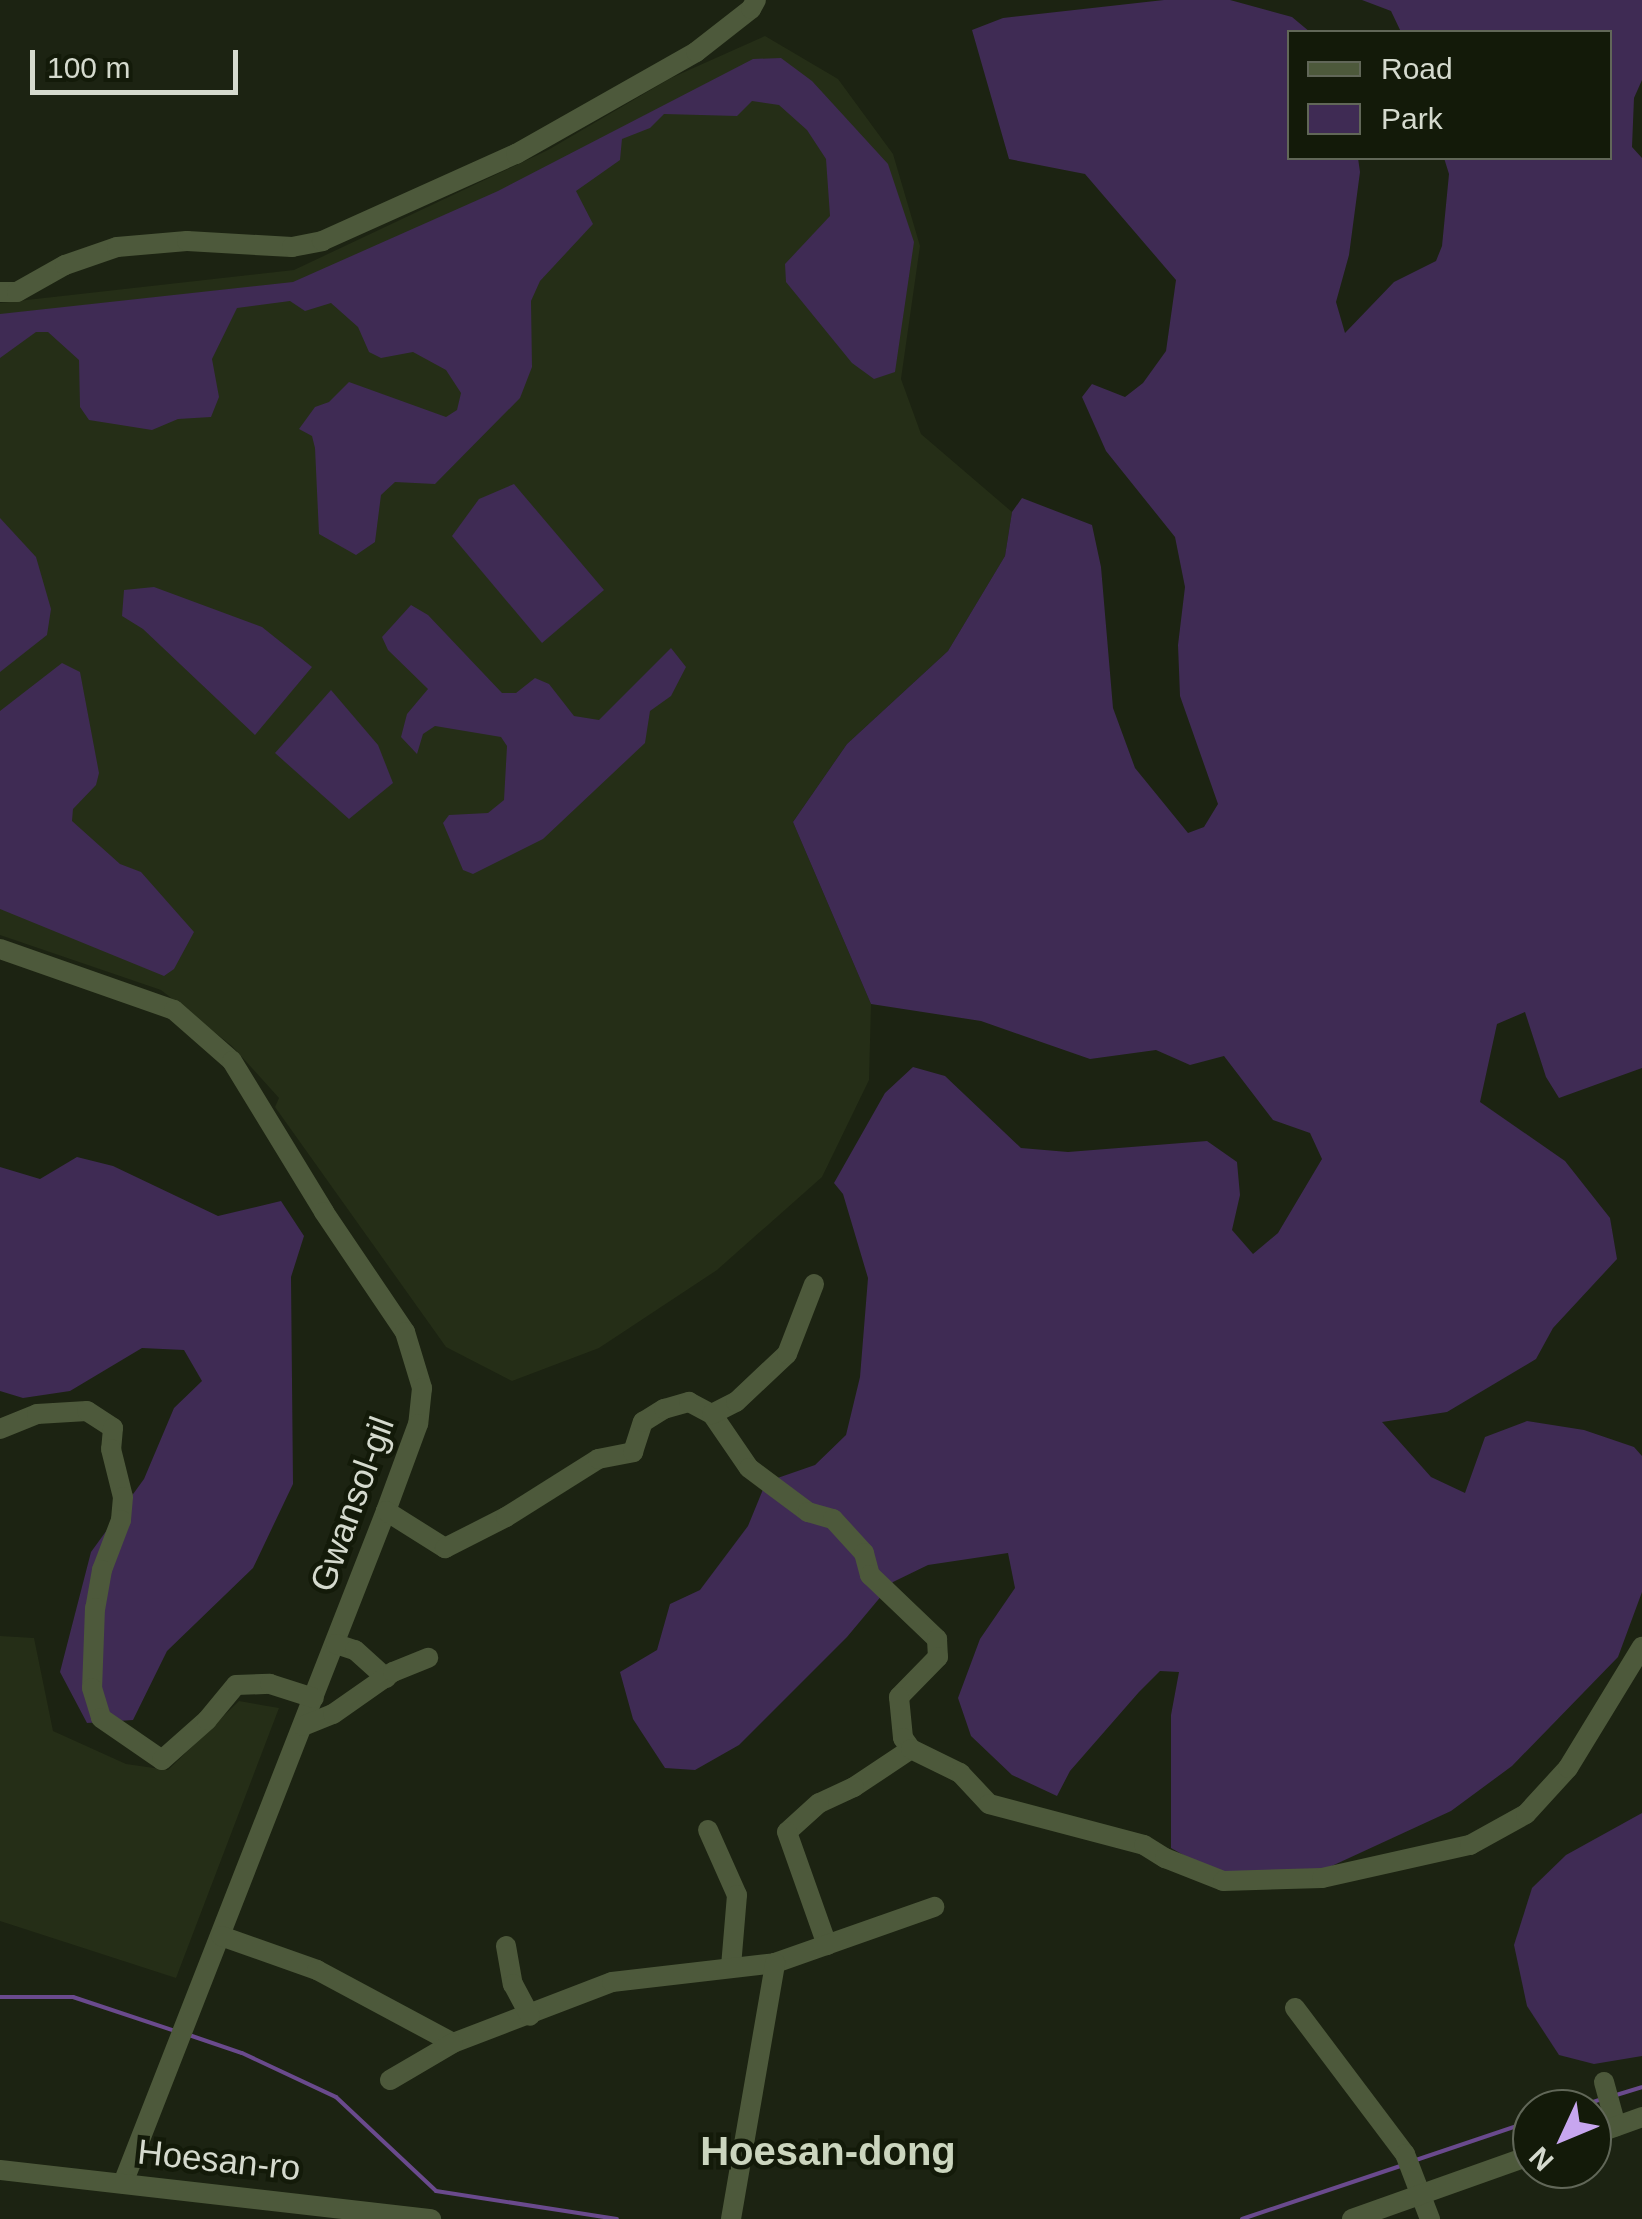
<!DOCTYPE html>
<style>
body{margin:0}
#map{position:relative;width:1642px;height:2219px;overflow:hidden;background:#1c2312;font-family:Arial,sans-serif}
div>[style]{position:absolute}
.built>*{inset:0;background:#252e17}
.green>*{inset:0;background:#3f2b54}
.stream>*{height:4px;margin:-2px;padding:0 2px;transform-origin:2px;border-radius:2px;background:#6a4a8d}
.minor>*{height:20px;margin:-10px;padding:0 10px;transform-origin:10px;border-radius:10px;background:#4d593b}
span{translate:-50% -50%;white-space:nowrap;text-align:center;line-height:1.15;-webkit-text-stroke:9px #131a09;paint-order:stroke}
.street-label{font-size:35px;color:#d5dace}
.quarter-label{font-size:40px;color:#cbd5be;font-weight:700}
.legend{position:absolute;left:1287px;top:30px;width:325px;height:130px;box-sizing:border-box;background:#131a09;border:2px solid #616758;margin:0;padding:12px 18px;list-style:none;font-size:30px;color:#d5dace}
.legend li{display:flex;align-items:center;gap:20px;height:50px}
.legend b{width:50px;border:2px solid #616758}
.north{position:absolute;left:1512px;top:2089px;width:100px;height:100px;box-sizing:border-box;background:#131a09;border:2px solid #616758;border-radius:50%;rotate:226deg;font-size:28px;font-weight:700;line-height:40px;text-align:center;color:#d5dace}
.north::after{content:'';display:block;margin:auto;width:35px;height:45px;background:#c7a6ef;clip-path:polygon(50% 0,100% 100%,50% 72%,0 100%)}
.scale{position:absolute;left:30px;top:50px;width:208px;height:45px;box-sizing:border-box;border:5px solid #d5dace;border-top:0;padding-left:12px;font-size:30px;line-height:35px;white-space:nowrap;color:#d5dace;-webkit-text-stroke:8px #131a09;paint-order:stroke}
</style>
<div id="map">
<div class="built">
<i style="clip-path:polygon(765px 36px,838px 79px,893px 154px,920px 246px,901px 379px,921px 434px,1012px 512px,1005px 556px,948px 651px,847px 744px,793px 822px,871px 1004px,869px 1080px,822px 1177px,717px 1270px,599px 1348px,512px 1381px,446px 1347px,275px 1107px,279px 1098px,232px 1046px,161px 990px,0 935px,0 303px,294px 270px,548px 150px,671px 78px)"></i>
<i style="clip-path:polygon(0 1636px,34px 1638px,53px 1731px,126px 1764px,168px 1770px,239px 1701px,279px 1708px,176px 1978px,0 1921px)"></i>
</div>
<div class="green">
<i style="clip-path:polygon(1164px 0,1230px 0,1292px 17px,1310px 32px,1290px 32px,1290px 158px,1358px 158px,1360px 172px,1349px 255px,1336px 302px,1345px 333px,1394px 282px,1436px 261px,1442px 246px,1449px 174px,1444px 158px,1610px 158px,1610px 32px,1401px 32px,1391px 11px,1362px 0,1642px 0,1642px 80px,1634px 98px,1632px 147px,1642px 158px,1642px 1068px,1559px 1098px,1546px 1077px,1525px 1012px,1497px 1024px,1480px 1102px,1565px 1161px,1610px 1218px,1617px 1259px,1553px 1328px,1536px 1359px,1447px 1412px,1382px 1422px,1431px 1477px,1465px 1493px,1485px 1437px,1527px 1421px,1584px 1430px,1634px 1447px,1642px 1456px,1642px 1592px,1618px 1657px,1512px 1766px,1451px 1811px,1323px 1870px,1270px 1878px,1208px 1869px,1171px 1848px,1171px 1715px,1179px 1672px,1160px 1671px,1139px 1692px,1070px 1771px,1057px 1796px,1012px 1775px,971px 1736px,958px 1698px,980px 1639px,1015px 1588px,1008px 1553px,928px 1565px,893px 1582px,847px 1637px,739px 1745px,695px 1770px,665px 1768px,633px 1719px,620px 1672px,657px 1650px,670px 1604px,700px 1590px,748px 1526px,766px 1482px,815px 1465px,846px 1435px,860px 1377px,868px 1278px,843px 1194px,834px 1183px,885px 1093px,913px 1067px,945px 1076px,1021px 1148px,1068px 1152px,1207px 1141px,1237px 1162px,1240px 1195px,1232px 1230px,1253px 1254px,1278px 1233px,1322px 1159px,1310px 1133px,1273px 1120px,1224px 1056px,1190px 1065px,1156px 1050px,1090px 1059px,981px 1021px,871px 1004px,793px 822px,847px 744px,948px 651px,1005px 556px,1012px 512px,1022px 498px,1092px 525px,1101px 567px,1113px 708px,1135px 768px,1188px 833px,1204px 827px,1218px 804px,1180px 696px,1178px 645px,1185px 587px,1175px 537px,1106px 451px,1082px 397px,1092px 384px,1125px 397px,1143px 383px,1166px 351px,1176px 280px,1085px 174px,1009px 159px,972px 30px,1003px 18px)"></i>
<i style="clip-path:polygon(781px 58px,812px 81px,888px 164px,914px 242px,895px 372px,874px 379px,852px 363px,786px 282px,785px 264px,830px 216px,826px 159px,807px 130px,779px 105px,752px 101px,737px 116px,664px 114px,650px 128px,622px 139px,620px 160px,576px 191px,593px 224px,540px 281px,531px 301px,532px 367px,520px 398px,435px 484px,395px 482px,381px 495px,375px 542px,356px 555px,319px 534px,315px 448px,312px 436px,299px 429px,315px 407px,329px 402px,349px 382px,446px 417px,457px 410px,461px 393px,446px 370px,413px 352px,381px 358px,369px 352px,358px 327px,331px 303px,305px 311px,290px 301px,237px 308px,212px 359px,219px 397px,211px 417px,178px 419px,152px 430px,89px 420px,80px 407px,79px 360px,48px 332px,36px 332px,0 358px,0 314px,293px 282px,498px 191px,753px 59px)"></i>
<i style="clip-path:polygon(514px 484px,604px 590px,542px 643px,452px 536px,479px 499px)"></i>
<i style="clip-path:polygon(0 518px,36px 557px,51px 609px,47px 635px,0 672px)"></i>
<i style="clip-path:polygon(154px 587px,262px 627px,312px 667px,255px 735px,143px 629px,122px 616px,124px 590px)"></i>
<i style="clip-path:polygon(411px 605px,428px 615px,502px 693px,516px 693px,535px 678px,549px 684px,574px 716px,599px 720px,671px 648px,686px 667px,671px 696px,650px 711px,645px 743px,543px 839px,473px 874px,463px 870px,443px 823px,449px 815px,488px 813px,504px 800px,507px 746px,501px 737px,435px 726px,423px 734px,417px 754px,401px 737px,407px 714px,428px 689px,388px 650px,382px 637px)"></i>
<i style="clip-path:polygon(62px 663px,80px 672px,99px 773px,96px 785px,73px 809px,72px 821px,120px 864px,141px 872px,194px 932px,174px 969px,164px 976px,0 909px,0 711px)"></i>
<i style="clip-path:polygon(331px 690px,378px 745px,393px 783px,349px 819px,275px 753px)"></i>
<i style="clip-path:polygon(77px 1157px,113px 1166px,218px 1216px,281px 1201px,304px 1236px,291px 1277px,293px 1484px,253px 1568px,167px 1651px,133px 1720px,87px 1723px,60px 1672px,91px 1552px,144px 1479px,174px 1408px,202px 1381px,184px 1350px,142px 1348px,70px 1391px,23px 1398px,0 1391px,0 1167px,40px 1179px)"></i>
<i style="clip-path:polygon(1642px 1813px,1642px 2056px,1594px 2064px,1559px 2055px,1527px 2006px,1514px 1945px,1532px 1888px,1566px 1855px)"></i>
</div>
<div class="stream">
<i style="left:0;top:1997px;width:73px"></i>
<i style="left:73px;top:1997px;width:108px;rotate:18.4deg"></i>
<i style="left:189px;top:2035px;width:56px;rotate:18.8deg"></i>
<i style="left:242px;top:2053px;width:104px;rotate:25.1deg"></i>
<i style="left:336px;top:2097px;width:137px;rotate:43.2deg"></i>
<i style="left:436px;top:2191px;width:183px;rotate:8.8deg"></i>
<i style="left:1613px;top:2096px;width:30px;rotate:-17deg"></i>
<i style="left:1571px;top:2109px;width:29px;rotate:-18deg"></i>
<i style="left:1413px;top:2161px;width:126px;rotate:-18.6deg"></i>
<i style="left:1242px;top:2219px;width:167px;rotate:-18.5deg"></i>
</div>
<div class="minor">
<i style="left:0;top:292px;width:17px"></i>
<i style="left:17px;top:292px;width:55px;rotate:-29.4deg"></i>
<i style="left:65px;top:265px;width:55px;rotate:-19.1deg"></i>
<i style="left:117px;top:247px;width:70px;rotate:-4.9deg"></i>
<i style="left:187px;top:241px;width:105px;rotate:3.3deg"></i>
<i style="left:292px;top:247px;width:31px;rotate:-11deg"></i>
<i style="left:322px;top:241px;width:213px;rotate:-24.2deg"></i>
<i style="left:516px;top:154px;width:207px;rotate:-29.5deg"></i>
<i style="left:696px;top:52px;width:70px;rotate:-38deg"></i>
<i style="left:751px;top:9px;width:10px;rotate:-61deg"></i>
<i style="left:0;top:949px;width:184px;rotate:19.3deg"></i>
<i style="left:174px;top:1010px;width:77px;rotate:41.3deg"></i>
<i style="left:232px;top:1061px;width:177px;rotate:58.6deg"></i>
<i style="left:324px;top:1212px;width:145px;rotate:56deg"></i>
<i style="left:405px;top:1332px;width:59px;rotate:73.1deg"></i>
<i style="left:422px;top:1388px;width:36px;rotate:96deg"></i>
<i style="left:418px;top:1424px;width:93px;rotate:110.2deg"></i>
<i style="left:386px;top:1511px;width:722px;rotate:111.37deg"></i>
<i style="left:712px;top:1414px;width:65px;rotate:55.6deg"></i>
<i style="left:749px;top:1468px;width:74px;rotate:36.7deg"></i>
<i style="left:808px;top:1512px;width:26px;rotate:16deg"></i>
<i style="left:833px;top:1519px;width:46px;rotate:47.6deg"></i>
<i style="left:864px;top:1553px;width:23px;rotate:75deg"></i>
<i style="left:870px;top:1575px;width:93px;rotate:43.7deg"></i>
<i style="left:937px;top:1639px;width:18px;rotate:87deg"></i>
<i style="left:938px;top:1657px;width:56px;rotate:134.3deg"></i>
<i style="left:899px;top:1697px;width:41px;rotate:84.4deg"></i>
<i style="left:903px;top:1738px;width:14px;rotate:54deg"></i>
<i style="left:911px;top:1749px;width:69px;rotate:146.3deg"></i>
<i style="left:854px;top:1787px;width:38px;rotate:155deg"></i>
<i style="left:819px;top:1803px;width:43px;rotate:137.8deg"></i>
<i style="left:787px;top:1832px;width:120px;rotate:70.5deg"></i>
<i style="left:0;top:1429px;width:40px;rotate:-22deg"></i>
<i style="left:37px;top:1414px;width:50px;rotate:-3.4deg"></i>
<i style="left:87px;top:1411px;width:31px;rotate:33deg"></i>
<i style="left:113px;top:1428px;width:21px;rotate:95deg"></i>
<i style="left:111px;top:1449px;width:49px;rotate:76deg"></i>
<i style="left:123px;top:1497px;width:23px;rotate:95deg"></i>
<i style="left:121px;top:1520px;width:53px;rotate:110.8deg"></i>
<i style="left:102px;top:1570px;width:39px;rotate:100deg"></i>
<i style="left:95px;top:1608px;width:80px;rotate:92.1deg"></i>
<i style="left:92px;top:1688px;width:31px;rotate:73deg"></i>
<i style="left:101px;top:1718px;width:74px;rotate:34.5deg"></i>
<i style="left:162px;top:1760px;width:60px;rotate:-41.6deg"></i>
<i style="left:207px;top:1720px;width:45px;rotate:-50.4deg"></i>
<i style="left:236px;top:1685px;width:34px;rotate:-2deg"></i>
<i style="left:270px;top:1684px;width:46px;rotate:17.7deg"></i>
<i style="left:386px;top:1511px;width:70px;rotate:32.1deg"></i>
<i style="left:445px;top:1548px;width:68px;rotate:-26.9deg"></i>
<i style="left:506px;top:1517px;width:109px;rotate:-32.2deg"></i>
<i style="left:598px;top:1459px;width:36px;rotate:-11deg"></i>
<i style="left:633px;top:1452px;width:32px;rotate:-72deg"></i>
<i style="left:643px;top:1422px;width:25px;rotate:-32deg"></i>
<i style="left:664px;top:1409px;width:26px;rotate:-16deg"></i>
<i style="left:689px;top:1402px;width:26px;rotate:28deg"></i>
<i style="left:712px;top:1414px;width:27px;rotate:-27deg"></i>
<i style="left:736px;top:1402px;width:70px;rotate:-43.3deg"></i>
<i style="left:787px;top:1354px;width:75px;rotate:-68.9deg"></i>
<i style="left:336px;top:1644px;width:20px;rotate:18deg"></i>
<i style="left:355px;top:1650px;width:42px;rotate:42.1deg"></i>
<i style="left:303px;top:1726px;width:32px;rotate:-22deg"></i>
<i style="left:333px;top:1714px;width:73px;rotate:-35deg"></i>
<i style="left:393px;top:1672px;width:38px;rotate:-22deg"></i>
<i style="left:911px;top:1749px;width:55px;rotate:26.1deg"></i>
<i style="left:960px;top:1773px;width:42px;rotate:46.9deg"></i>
<i style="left:989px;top:1804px;width:160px;rotate:14.8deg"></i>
<i style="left:1144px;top:1845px;width:25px;rotate:32deg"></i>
<i style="left:1165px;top:1858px;width:62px;rotate:21.6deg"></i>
<i style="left:1223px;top:1881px;width:99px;rotate:-1.7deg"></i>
<i style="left:1322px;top:1878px;width:152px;rotate:-12.6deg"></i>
<i style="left:1470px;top:1845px;width:64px;rotate:-29deg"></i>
<i style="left:1526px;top:1814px;width:62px;rotate:-47.6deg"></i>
<i style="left:1568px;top:1768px;width:142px;rotate:-58.6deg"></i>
<i style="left:708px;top:1830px;width:71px;rotate:66deg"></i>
<i style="left:737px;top:1895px;width:71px;rotate:94.8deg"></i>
<i style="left:221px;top:1936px;width:102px;rotate:19.5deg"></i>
<i style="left:317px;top:1970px;width:154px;rotate:28.2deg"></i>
<i style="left:453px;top:2043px;width:170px;rotate:-21deg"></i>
<i style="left:612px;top:1982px;width:164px;rotate:-6.6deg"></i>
<i style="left:775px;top:1963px;width:169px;rotate:-19.4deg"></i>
<i style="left:506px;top:1946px;width:39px;rotate:80deg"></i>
<i style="left:513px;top:1984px;width:36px;rotate:62deg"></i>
<i style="left:1295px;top:2008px;width:183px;rotate:53deg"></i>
<i style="left:1405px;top:2154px;width:70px;rotate:69deg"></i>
<i style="left:390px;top:2080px;width:73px;rotate:-30.4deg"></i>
<i style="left:1604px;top:2082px;width:46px;rotate:74.7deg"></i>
<i style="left:1592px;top:2135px;width:53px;rotate:-19.8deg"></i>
<i style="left:0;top:2170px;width:434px;rotate:6.5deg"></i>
<i style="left:731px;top:2219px;width:260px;rotate:-80.2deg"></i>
<i style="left:1352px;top:2219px;width:191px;rotate:-19.6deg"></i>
</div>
<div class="street-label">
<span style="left:352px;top:1504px;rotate:-70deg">Gwansol-gil</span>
<span style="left:219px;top:2160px;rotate:6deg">Hoesan-ro</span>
</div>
<div class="quarter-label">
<span style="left:828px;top:2151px">Hoesan-dong</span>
</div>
<ul class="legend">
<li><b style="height:12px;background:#4d593b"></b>Road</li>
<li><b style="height:28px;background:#3f2b54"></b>Park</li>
</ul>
<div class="north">N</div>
<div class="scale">100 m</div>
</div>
